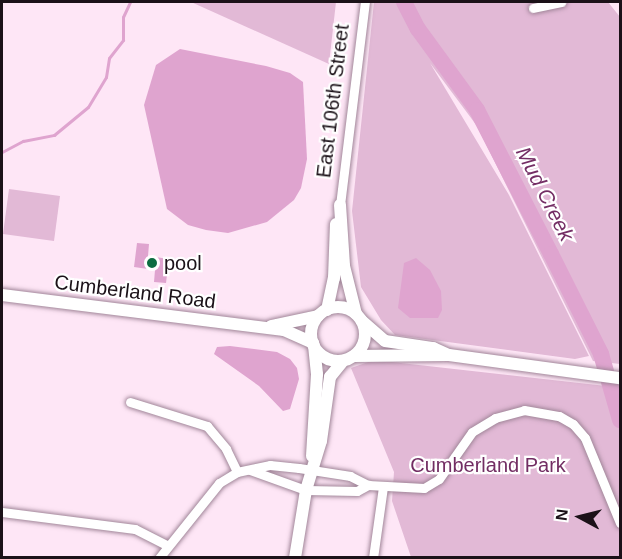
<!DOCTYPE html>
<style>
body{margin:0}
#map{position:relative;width:622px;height:559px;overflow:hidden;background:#fee6f6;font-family:Arial,sans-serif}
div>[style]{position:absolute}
.green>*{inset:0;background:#e2b9d6}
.water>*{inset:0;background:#dfa4cf}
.stream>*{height:3px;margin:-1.5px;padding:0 1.5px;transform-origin:1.5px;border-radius:1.5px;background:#dfa4cf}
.river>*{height:16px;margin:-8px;padding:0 8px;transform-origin:8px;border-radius:8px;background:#dfa4cf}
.roads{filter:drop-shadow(0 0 2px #a18699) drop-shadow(0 0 2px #a18699)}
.street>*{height:9px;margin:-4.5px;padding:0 4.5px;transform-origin:4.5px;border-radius:4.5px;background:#fff}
.secondary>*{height:12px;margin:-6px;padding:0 6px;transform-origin:6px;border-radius:6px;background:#fff}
.secondary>.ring{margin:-6px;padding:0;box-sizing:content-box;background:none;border:12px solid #fff;border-radius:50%}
.dots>*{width:16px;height:16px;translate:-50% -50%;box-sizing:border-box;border:3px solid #fff;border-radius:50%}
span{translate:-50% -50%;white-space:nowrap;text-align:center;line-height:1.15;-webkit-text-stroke:4.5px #fff;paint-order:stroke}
.street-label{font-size:20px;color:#1b1118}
.poi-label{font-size:20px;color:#1b1118}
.left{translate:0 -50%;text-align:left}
.park-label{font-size:20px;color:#722d63}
.water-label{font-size:21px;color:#742e65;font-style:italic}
.frame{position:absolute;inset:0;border:3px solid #1b1118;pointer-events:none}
.north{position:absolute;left:550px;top:487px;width:60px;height:60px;-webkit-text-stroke:4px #fff;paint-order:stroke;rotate:277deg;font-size:16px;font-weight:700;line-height:24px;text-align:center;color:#1b1118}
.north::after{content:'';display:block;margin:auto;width:21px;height:27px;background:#1b1118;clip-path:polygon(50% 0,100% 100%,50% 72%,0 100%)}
</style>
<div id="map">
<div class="green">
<i style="clip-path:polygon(191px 2px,336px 2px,329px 64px)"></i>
<i style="clip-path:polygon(374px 2px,608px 2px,620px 17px,620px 364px,593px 361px,477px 126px,430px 63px,509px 195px,589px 356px,575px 359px,395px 335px,381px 320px,361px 287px,352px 211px)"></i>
<i style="clip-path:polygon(9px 189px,60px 196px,54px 241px,3px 234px)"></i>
<i style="clip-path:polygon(374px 360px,615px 387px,615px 384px,620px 385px,620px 557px,411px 557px,392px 501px,394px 472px,351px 368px)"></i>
</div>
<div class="water">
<i style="clip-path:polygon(180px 49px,266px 66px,290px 73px,303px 82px,307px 159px,301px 188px,294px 200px,267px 222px,228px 233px,206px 230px,188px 225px,167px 209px,144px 105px,156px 65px)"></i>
<i style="clip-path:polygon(137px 243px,149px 244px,148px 256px,169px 259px,166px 283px,154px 282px,155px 270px,134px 267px)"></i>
<i style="clip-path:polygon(416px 258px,430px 270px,441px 291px,442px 310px,438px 318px,410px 318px,398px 308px,404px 263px)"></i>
<i style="clip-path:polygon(230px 346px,277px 352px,290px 359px,297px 368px,299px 379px,290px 409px,283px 411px,259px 386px,214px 354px,217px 347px)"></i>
</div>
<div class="stream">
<i style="left:2px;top:152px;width:24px;rotate:-28deg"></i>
<i style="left:23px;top:141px;width:32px;rotate:-11deg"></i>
<i style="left:54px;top:135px;width:44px;rotate:-39.5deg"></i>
<i style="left:88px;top:107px;width:35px;rotate:-59deg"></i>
<i style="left:106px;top:77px;width:19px;rotate:-81deg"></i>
<i style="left:109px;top:58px;width:23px;rotate:-52deg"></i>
<i style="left:123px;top:40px;width:23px;rotate:-90deg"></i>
<i style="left:123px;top:17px;width:17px;rotate:-65deg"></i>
</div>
<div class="river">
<i style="left:404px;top:2px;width:30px;rotate:63deg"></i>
<i style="left:418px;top:29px;width:100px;rotate:53.9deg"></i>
<i style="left:477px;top:110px;width:162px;rotate:62.8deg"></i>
<i style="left:551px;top:254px;width:112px;rotate:63.4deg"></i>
<i style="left:601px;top:354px;width:69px;rotate:73.9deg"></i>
</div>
<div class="roads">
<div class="street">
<i style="left:533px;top:8px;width:29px;rotate:-12deg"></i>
<i style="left:340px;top:205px;width:205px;rotate:-83deg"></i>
<i style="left:130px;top:402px;width:81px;rotate:17.3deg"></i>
<i style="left:207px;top:426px;width:30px;rotate:50deg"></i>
<i style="left:226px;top:449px;width:25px;rotate:64deg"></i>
<i style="left:250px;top:470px;width:59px;rotate:19.7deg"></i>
<i style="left:306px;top:490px;width:51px;rotate:1.1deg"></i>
<i style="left:357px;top:491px;width:13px;rotate:-29deg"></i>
<i style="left:2px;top:512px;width:134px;rotate:7.3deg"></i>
<i style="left:135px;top:529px;width:37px;rotate:27deg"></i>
<i style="left:159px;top:558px;width:96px;rotate:-51.3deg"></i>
<i style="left:219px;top:483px;width:21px;rotate:-31deg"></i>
<i style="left:237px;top:472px;width:34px;rotate:-12deg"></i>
<i style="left:270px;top:465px;width:29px;rotate:6deg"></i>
<i style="left:299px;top:468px;width:52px;rotate:8.9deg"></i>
<i style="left:350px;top:476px;width:20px;rotate:27deg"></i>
<i style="left:368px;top:485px;width:56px;rotate:3.1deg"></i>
<i style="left:424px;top:488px;width:17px;rotate:-31deg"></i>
<i style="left:439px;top:479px;width:57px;rotate:-54.9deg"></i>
<i style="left:472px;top:432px;width:27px;rotate:-31deg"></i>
<i style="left:495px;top:418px;width:30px;rotate:-15deg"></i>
<i style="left:524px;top:410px;width:36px;rotate:10deg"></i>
<i style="left:559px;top:416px;width:16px;rotate:30deg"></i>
<i style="left:573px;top:424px;width:18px;rotate:49deg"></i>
<i style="left:585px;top:438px;width:92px;rotate:67.6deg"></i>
<i style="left:373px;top:558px;width:72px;rotate:-82deg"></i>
</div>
<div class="secondary">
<i style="left:340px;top:205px;width:61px;rotate:86.2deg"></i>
<i style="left:344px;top:266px;width:49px;rotate:76deg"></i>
<i style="left:2px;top:295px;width:284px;rotate:7.1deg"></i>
<i style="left:284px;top:330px;width:32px;rotate:24deg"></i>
<i class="ring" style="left:311px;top:307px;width:42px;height:42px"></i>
<i style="left:327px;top:310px;width:33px;rotate:-78deg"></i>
<i style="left:334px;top:278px;width:54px;rotate:-87.9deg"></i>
<i style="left:362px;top:321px;width:30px;rotate:41deg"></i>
<i style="left:385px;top:341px;width:49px;rotate:8.3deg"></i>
<i style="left:433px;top:348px;width:17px;rotate:24deg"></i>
<i style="left:449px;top:355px;width:173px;rotate:7.7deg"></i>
<i style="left:271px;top:326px;width:48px;rotate:-12deg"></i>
<i style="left:354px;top:356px;width:94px;rotate:-0.6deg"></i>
<i style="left:312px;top:456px;width:82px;rotate:-86.5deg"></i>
<i style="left:317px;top:374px;width:28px;rotate:-96deg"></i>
<i style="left:295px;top:558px;width:69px;rotate:-80.8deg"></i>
<i style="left:306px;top:490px;width:51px;rotate:-73deg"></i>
<i style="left:321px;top:441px;width:65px;rotate:-82deg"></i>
<i style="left:330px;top:377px;width:21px;rotate:-51deg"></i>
</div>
</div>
<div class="dots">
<i style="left:152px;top:263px;background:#0c6c41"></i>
</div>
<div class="street-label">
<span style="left:333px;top:101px;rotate:-83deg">East 106th Street</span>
<span style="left:135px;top:292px;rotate:7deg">Cumberland Road</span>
</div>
<div class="poi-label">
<span class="left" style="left:164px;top:263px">pool</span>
</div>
<div class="park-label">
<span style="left:488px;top:465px">Cumberland Park</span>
</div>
<div class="water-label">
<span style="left:545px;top:194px;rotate:63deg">Mud Creek</span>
</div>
<div class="frame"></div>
<div class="north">N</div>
</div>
